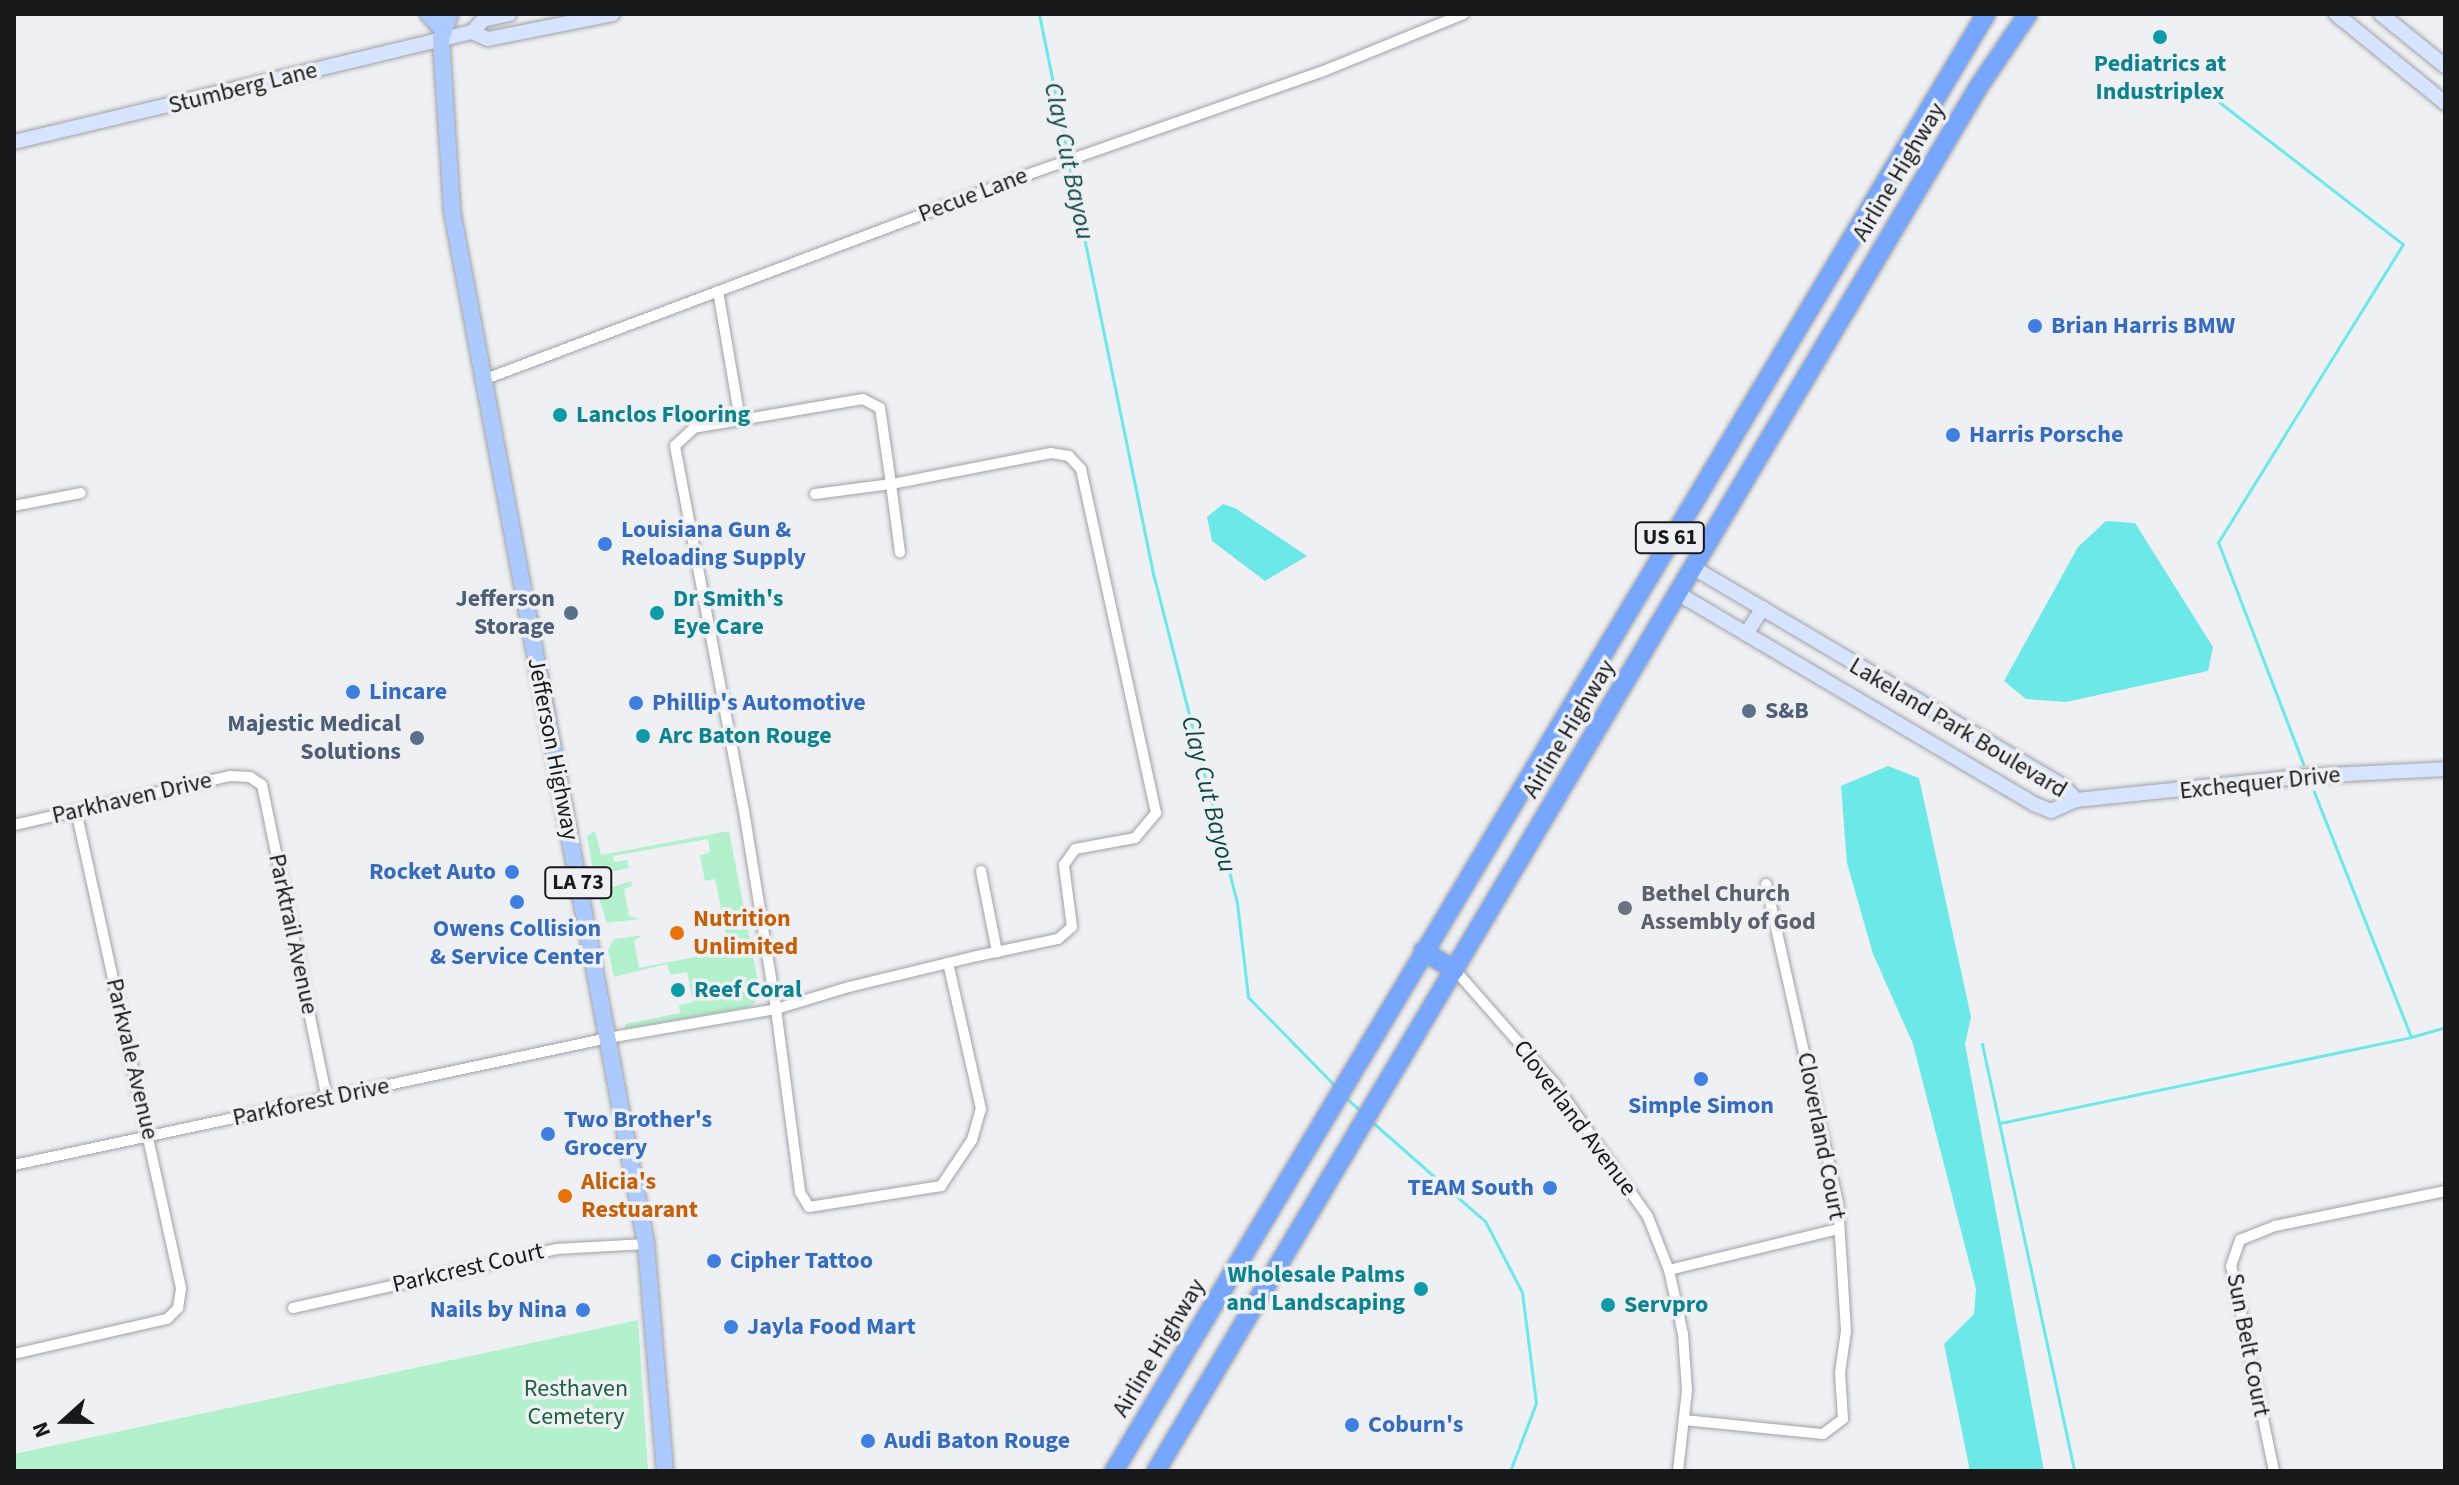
<!DOCTYPE html>
<style>
body{margin:0}
#map{position:relative;width:2459px;height:1485px;overflow:hidden;background:#eff0f4;font-family:"Source Sans 3",sans-serif}
div>[style]{position:absolute}
.green>*{inset:0;background:#b3f1cd}
.water>*{inset:0;background:#6ce8e8}
.stream>*{height:3px;margin:-1.5px;padding:0 1.5px;transform-origin:1.5px;border-radius:1.5px;background:#6ce8e8}
.roads{filter:drop-shadow(0 0 2px #a0a1a5) drop-shadow(0 0 2px #a0a1a5)}
.street>*{height:10px;margin:-5px;padding:0 5px;transform-origin:5px;border-radius:5px;background:#fff}
.secondary>*{height:14px;margin:-7px;padding:0 7px;transform-origin:7px;border-radius:7px;background:#d6e4ff}
.primary>*{height:16px;margin:-8px;padding:0 8px;transform-origin:8px;border-radius:8px;background:#adcafe}
.highway>*{height:18px;margin:-9px;padding:0 9px;transform-origin:9px;border-radius:9px;background:#77a6fe}
.dots>*{width:22px;height:22px;translate:-50% -50%;box-sizing:border-box;border:4px solid #eff0f4;border-radius:50%}
span{translate:-50% -50%;white-space:nowrap;text-align:center;line-height:1.15;-webkit-text-stroke:7px #eff0f4;paint-order:stroke}
.shield-label span{padding:2px 6px;background:#eff0f4;border:2px solid;border-radius:6px;-webkit-text-stroke-width:0}
.shield-label{font-size:22px;color:#18191a;font-weight:700}
.culture-label{font-size:24px;color:#0d838f;font-weight:700}
.left{translate:0 -50%;text-align:left}
.right{translate:-100% -50%;text-align:right}
.street-label{font-size:24px;color:#18191a}
.shop-label{font-size:24px;color:#366cbe;font-weight:700}
.service-label{font-size:24px;color:#4e5e75;font-weight:700}
.worship-label{font-size:24px;color:#5b616d;font-weight:700}
.food-label{font-size:24px;color:#c56008;font-weight:700}
.park-label{font-size:24px;color:#1f6040}
.water-label{font-size:26px;color:#0c4646;font-style:italic}
.frame{position:absolute;inset:0;border:16px solid #18191a;pointer-events:none}
.north{position:absolute;left:24px;top:1381px;width:80px;height:80px;-webkit-text-stroke:6px #eff0f4;paint-order:stroke;rotate:249deg;font-size:22px;font-weight:700;line-height:32px;text-align:center;color:#18191a}
.north::after{content:'';display:block;margin:auto;width:28px;height:36px;background:#18191a;clip-path:polygon(50% 0,100% 100%,50% 72%,0 100%)}
</style>
<div id="map">
<div class="green">
<i style="clip-path:polygon(595px 831px,601px 855px,729px 831px,761px 997px,749px 1007px,624px 1029px,626px 1024px,680px 1013px,679px 1005px,693px 1002px,687px 972px,670px 975px,667px 964px,614px 977px,608px 950px,614px 939px,643px 935px,634px 941px,639px 968px,725px 951px,728px 942px,715px 879px,705px 881px,700px 856px,710px 852px,708px 839px,613px 856px,614px 862px,627px 860px,629px 868px,602px 873px,592px 865px,587px 836px)"></i>
<i style="clip-path:polygon(631px 881px,632px 886px,624px 889px,629px 916px,640px 919px,607px 923px,599px 899px,601px 891px)"></i>
<i style="clip-path:polygon(638px 1320px,648px 1471px,14px 1471px,14px 1454px)"></i>
</div>
<div class="water">
<i style="clip-path:polygon(1223px 504px,1235px 508px,1307px 556px,1265px 581px,1212px 541px,1207px 517px)"></i>
<i style="clip-path:polygon(2106px 521px,2135px 523px,2213px 647px,2208px 671px,2066px 702px,2026px 699px,2004px 681px,2078px 547px)"></i>
<i style="clip-path:polygon(1888px 766px,1919px 778px,1971px 1017px,1965px 1044px,2044px 1471px,1970px 1471px,1944px 1344px,1974px 1314px,1976px 1289px,1913px 1044px,1873px 954px,1847px 863px,1841px 786px)"></i>
</div>
<div class="stream">
<i style="left:1039px;top:14px;width:145px;rotate:78.5deg"></i>
<i style="left:2219px;top:102px;width:232px;rotate:37.7deg"></i>
<i style="left:2403px;top:244px;width:351px;rotate:121.8deg"></i>
<i style="left:2218px;top:542px;width:238px;rotate:69deg"></i>
<i style="left:1069px;top:164px;width:422px;rotate:78.4deg"></i>
<i style="left:1154px;top:577px;width:336px;rotate:75.7deg"></i>
<i style="left:1237px;top:903px;width:95px;rotate:83.3deg"></i>
<i style="left:1248px;top:997px;width:127px;rotate:45.6deg"></i>
<i style="left:2411px;top:1037px;width:35px;rotate:-16deg"></i>
<i style="left:1982px;top:1044px;width:437px;rotate:77.8deg"></i>
<i style="left:1345px;top:1097px;width:24px;rotate:42deg"></i>
<i style="left:1371px;top:1121px;width:152px;rotate:41.3deg"></i>
<i style="left:1485px;top:1221px;width:80px;rotate:62.5deg"></i>
<i style="left:1522px;top:1292px;width:112px;rotate:82.8deg"></i>
<i style="left:1536px;top:1403px;width:73px;rotate:110.9deg"></i>
<i style="left:2000px;top:1123px;width:420px;rotate:-11.8deg"></i>
<i style="left:2411px;top:1037px;width:264px;rotate:-111.6deg"></i>
</div>
<div class="roads">
<div class="street">
<i style="left:718px;top:291px;width:131px;rotate:80.3deg"></i>
<i style="left:483px;top:380px;width:590px;rotate:-20.65deg"></i>
<i style="left:1035px;top:172px;width:303px;rotate:-19.3deg"></i>
<i style="left:1321px;top:72px;width:154px;rotate:-22.1deg"></i>
<i style="left:815px;top:494px;width:77px;rotate:-7.5deg"></i>
<i style="left:891px;top:484px;width:69px;rotate:82.5deg"></i>
<i style="left:14px;top:506px;width:68px;rotate:-11deg"></i>
<i style="left:14px;top:825px;width:221px;rotate:-12.8deg"></i>
<i style="left:230px;top:776px;width:20px;rotate:3deg"></i>
<i style="left:250px;top:777px;width:14px;rotate:34deg"></i>
<i style="left:262px;top:785px;width:320px;rotate:78.3deg"></i>
<i style="left:981px;top:871px;width:83px;rotate:78.8deg"></i>
<i style="left:1455px;top:970px;width:152px;rotate:48.7deg"></i>
<i style="left:1555px;top:1084px;width:162px;rotate:55deg"></i>
<i style="left:1648px;top:1217px;width:57px;rotate:68.4deg"></i>
<i style="left:1669px;top:1270px;width:66px;rotate:77.7deg"></i>
<i style="left:1683px;top:1334px;width:56px;rotate:85.9deg"></i>
<i style="left:1687px;top:1390px;width:81px;rotate:96.3deg"></i>
<i style="left:14px;top:1165px;width:607px;rotate:-12.07deg"></i>
<i style="left:608px;top:1038px;width:170px;rotate:-9.8deg"></i>
<i style="left:776px;top:1009px;width:76px;rotate:-16.8deg"></i>
<i style="left:849px;top:987px;width:132px;rotate:-13.6deg"></i>
<i style="left:977px;top:956px;width:83px;rotate:-11.9deg"></i>
<i style="left:1058px;top:939px;width:18px;rotate:-41deg"></i>
<i style="left:1072px;top:927px;width:63px;rotate:-97.4deg"></i>
<i style="left:1064px;top:865px;width:19px;rotate:-55deg"></i>
<i style="left:1075px;top:849px;width:61px;rotate:-10.4deg"></i>
<i style="left:1135px;top:838px;width:33px;rotate:-50deg"></i>
<i style="left:1156px;top:813px;width:352px;rotate:-102.3deg"></i>
<i style="left:1081px;top:469px;width:18px;rotate:-133deg"></i>
<i style="left:1069px;top:456px;width:18px;rotate:-171deg"></i>
<i style="left:1051px;top:453px;width:163px;rotate:169deg"></i>
<i style="left:891px;top:484px;width:77px;rotate:-98.2deg"></i>
<i style="left:880px;top:408px;width:19px;rotate:-152deg"></i>
<i style="left:863px;top:399px;width:171px;rotate:170.3deg"></i>
<i style="left:694px;top:428px;width:26px;rotate:137deg"></i>
<i style="left:675px;top:446px;width:371px;rotate:79.3deg"></i>
<i style="left:744px;top:811px;width:201px;rotate:80.8deg"></i>
<i style="left:776px;top:1009px;width:185px;rotate:82.5deg"></i>
<i style="left:800px;top:1192px;width:17px;rotate:59deg"></i>
<i style="left:809px;top:1207px;width:134px;rotate:-9deg"></i>
<i style="left:941px;top:1186px;width:55px;rotate:-56deg"></i>
<i style="left:972px;top:1140px;width:32px;rotate:-74deg"></i>
<i style="left:981px;top:1109px;width:150px;rotate:-102.7deg"></i>
<i style="left:1669px;top:1270px;width:175px;rotate:-13.6deg"></i>
<i style="left:293px;top:1308px;width:270px;rotate:-12.6deg"></i>
<i style="left:556px;top:1249px;width:90px;rotate:-3.2deg"></i>
<i style="left:14px;top:1354px;width:157px;rotate:-12.9deg"></i>
<i style="left:167px;top:1319px;width:16px;rotate:-45deg"></i>
<i style="left:178px;top:1308px;width:20px;rotate:-81deg"></i>
<i style="left:181px;top:1288px;width:488px;rotate:-102.4deg"></i>
<i style="left:1684px;top:1420px;width:140px;rotate:5.8deg"></i>
<i style="left:1823px;top:1434px;width:25px;rotate:-37deg"></i>
<i style="left:1843px;top:1419px;width:46px;rotate:-93.7deg"></i>
<i style="left:1840px;top:1373px;width:42px;rotate:-81.9deg"></i>
<i style="left:1846px;top:1331px;width:128px;rotate:-93.6deg"></i>
<i style="left:1838px;top:1203px;width:327px;rotate:-102.7deg"></i>
<i style="left:2274px;top:1471px;width:209px;rotate:-101.8deg"></i>
<i style="left:2231px;top:1266px;width:28px;rotate:-71deg"></i>
<i style="left:2240px;top:1240px;width:38px;rotate:-22deg"></i>
<i style="left:2275px;top:1226px;width:174px;rotate:-11.6deg"></i>
</div>
<div class="secondary">
<i style="left:2336px;top:14px;width:141px;rotate:39.2deg"></i>
<i style="left:2381px;top:14px;width:82px;rotate:39.1deg"></i>
<i style="left:472px;top:32px;width:17px;rotate:24deg"></i>
<i style="left:488px;top:39px;width:127px;rotate:-11.3deg"></i>
<i style="left:14px;top:142px;width:471px;rotate:-13.5deg"></i>
<i style="left:472px;top:32px;width:16px;rotate:-47deg"></i>
<i style="left:483px;top:20px;width:27px;rotate:-13deg"></i>
<i style="left:1694px;top:568px;width:430px;rotate:30.6deg"></i>
<i style="left:2064px;top:787px;width:18px;rotate:47deg"></i>
<i style="left:1679px;top:594px;width:412px;rotate:30.6deg"></i>
<i style="left:2034px;top:804px;width:18px;rotate:22deg"></i>
<i style="left:2051px;top:811px;width:27px;rotate:-24deg"></i>
<i style="left:1746px;top:634px;width:31px;rotate:-57deg"></i>
<i style="left:2076px;top:800px;width:234px;rotate:-5.9deg"></i>
<i style="left:2309px;top:776px;width:136px;rotate:-2.9deg"></i>
</div>
<div class="primary">
<i style="left:428px;top:14px;width:19px;rotate:47deg"></i>
<i style="left:450px;top:14px;width:27px;rotate:110deg"></i>
<i style="left:441px;top:39px;width:172px;rotate:86.3deg"></i>
<i style="left:452px;top:211px;width:1051px;rotate:79.36deg"></i>
<i style="left:646px;top:1244px;width:228px;rotate:85.2deg"></i>
</div>
<div class="highway">
<i style="left:1423px;top:951px;width:37px;rotate:31deg"></i>
<i style="left:1114px;top:1471px;width:1698px;rotate:-59.1deg"></i>
<i style="left:1156px;top:1471px;width:1611px;rotate:-59.28deg"></i>
<i style="left:1979px;top:86px;width:87px;rotate:-55.8deg"></i>
</div>
</div>
<div class="dots">
<i style="left:2160px;top:37px;background:#0f9aa8"></i>
<i style="left:2035px;top:326px;background:#3f7fe0"></i>
<i style="left:560px;top:415px;background:#0f9aa8"></i>
<i style="left:1953px;top:435px;background:#3f7fe0"></i>
<i style="left:605px;top:544px;background:#3f7fe0"></i>
<i style="left:571px;top:613px;background:#5c6f8a"></i>
<i style="left:657px;top:613px;background:#0f9aa8"></i>
<i style="left:353px;top:692px;background:#3f7fe0"></i>
<i style="left:636px;top:703px;background:#3f7fe0"></i>
<i style="left:1749px;top:711px;background:#5c6f8a"></i>
<i style="left:643px;top:736px;background:#0f9aa8"></i>
<i style="left:417px;top:738px;background:#5c6f8a"></i>
<i style="left:512px;top:872px;background:#3f7fe0"></i>
<i style="left:517px;top:902px;background:#3f7fe0"></i>
<i style="left:1625px;top:908px;background:#6b7280"></i>
<i style="left:677px;top:933px;background:#e8710a"></i>
<i style="left:678px;top:990px;background:#0f9aa8"></i>
<i style="left:1701px;top:1079px;background:#3f7fe0"></i>
<i style="left:548px;top:1134px;background:#3f7fe0"></i>
<i style="left:1550px;top:1188px;background:#3f7fe0"></i>
<i style="left:565px;top:1196px;background:#e8710a"></i>
<i style="left:714px;top:1261px;background:#3f7fe0"></i>
<i style="left:1421px;top:1289px;background:#0f9aa8"></i>
<i style="left:1608px;top:1305px;background:#0f9aa8"></i>
<i style="left:583px;top:1310px;background:#3f7fe0"></i>
<i style="left:731px;top:1327px;background:#3f7fe0"></i>
<i style="left:1352px;top:1425px;background:#3f7fe0"></i>
<i style="left:868px;top:1441px;background:#3f7fe0"></i>
</div>
<div class="shield-label">
<span style="left:1670px;top:538px">US 61</span>
<span style="left:578px;top:883px">LA 73</span>
</div>
<div class="culture-label">
<span style="left:2160px;top:78px">Pediatrics at<br>Industriplex</span>
<span class="left" style="left:576px;top:415px">Lanclos Flooring</span>
<span class="left" style="left:673px;top:613px">Dr Smith's<br>Eye Care</span>
<span class="left" style="left:659px;top:736px">Arc Baton Rouge</span>
<span class="left" style="left:694px;top:990px">Reef Coral</span>
<span class="right" style="left:1405px;top:1289px">Wholesale Palms<br>and Landscaping</span>
<span class="left" style="left:1624px;top:1305px">Servpro</span>
</div>
<div class="street-label">
<span style="left:243px;top:88px;rotate:-14deg">Stumberg Lane</span>
<span style="left:1899px;top:172px;rotate:-59deg">Airline Highway</span>
<span style="left:973px;top:195px;rotate:-21deg">Pecue Lane</span>
<span style="left:1958px;top:728px;rotate:31deg">Lakeland Park Boulevard</span>
<span style="left:1569px;top:729px;rotate:-59deg">Airline Highway</span>
<span style="left:553px;top:749px;rotate:79deg">Jefferson Highway</span>
<span style="left:2260px;top:783px;rotate:-6deg">Exchequer Drive</span>
<span style="left:132px;top:798px;rotate:-13deg">Parkhaven Drive</span>
<span style="left:293px;top:934px;rotate:78deg">Parktrail Avenue</span>
<span style="left:132px;top:1059px;rotate:77deg">Parkvale Avenue</span>
<span style="left:311px;top:1102px;rotate:-12deg">Parkforest Drive</span>
<span style="left:1575px;top:1118px;rotate:53deg">Cloverland Avenue</span>
<span style="left:1821px;top:1136px;rotate:79deg">Cloverland Court</span>
<span style="left:468px;top:1268px;rotate:-13deg">Parkcrest Court</span>
<span style="left:2248px;top:1345px;rotate:79deg">Sun Belt Court</span>
<span style="left:1159px;top:1348px;rotate:-59deg">Airline Highway</span>
</div>
<div class="shop-label">
<span class="left" style="left:2051px;top:326px">Brian Harris BMW</span>
<span class="left" style="left:1969px;top:435px">Harris Porsche</span>
<span class="left" style="left:621px;top:544px">Louisiana Gun &amp;<br>Reloading Supply</span>
<span class="left" style="left:369px;top:692px">Lincare</span>
<span class="left" style="left:652px;top:703px">Phillip's Automotive</span>
<span class="right" style="left:496px;top:872px">Rocket Auto</span>
<span style="left:517px;top:943px">Owens Collision<br>&amp; Service Center</span>
<span style="left:1701px;top:1106px">Simple Simon</span>
<span class="left" style="left:564px;top:1134px">Two Brother's<br>Grocery</span>
<span class="right" style="left:1534px;top:1188px">TEAM South</span>
<span class="left" style="left:730px;top:1261px">Cipher Tattoo</span>
<span class="right" style="left:567px;top:1310px">Nails by Nina</span>
<span class="left" style="left:747px;top:1327px">Jayla Food Mart</span>
<span class="left" style="left:1368px;top:1425px">Coburn's</span>
<span class="left" style="left:884px;top:1441px">Audi Baton Rouge</span>
</div>
<div class="service-label">
<span class="right" style="left:555px;top:613px">Jefferson<br>Storage</span>
<span class="left" style="left:1765px;top:711px">S&amp;B</span>
<span class="right" style="left:401px;top:738px">Majestic Medical<br>Solutions</span>
</div>
<div class="worship-label">
<span class="left" style="left:1641px;top:908px">Bethel Church<br>Assembly of God</span>
</div>
<div class="food-label">
<span class="left" style="left:693px;top:933px">Nutrition<br>Unlimited</span>
<span class="left" style="left:581px;top:1196px">Alicia's<br>Restuarant</span>
</div>
<div class="park-label">
<span style="left:576px;top:1403px">Resthaven<br>Cemetery</span>
</div>
<div class="water-label">
<span style="left:1069px;top:161px;rotate:78deg">Clay Cut Bayou</span>
<span style="left:1209px;top:794px;rotate:76deg">Clay Cut Bayou</span>
</div>
<div class="frame"></div>
<div class="north">N</div>
</div>
